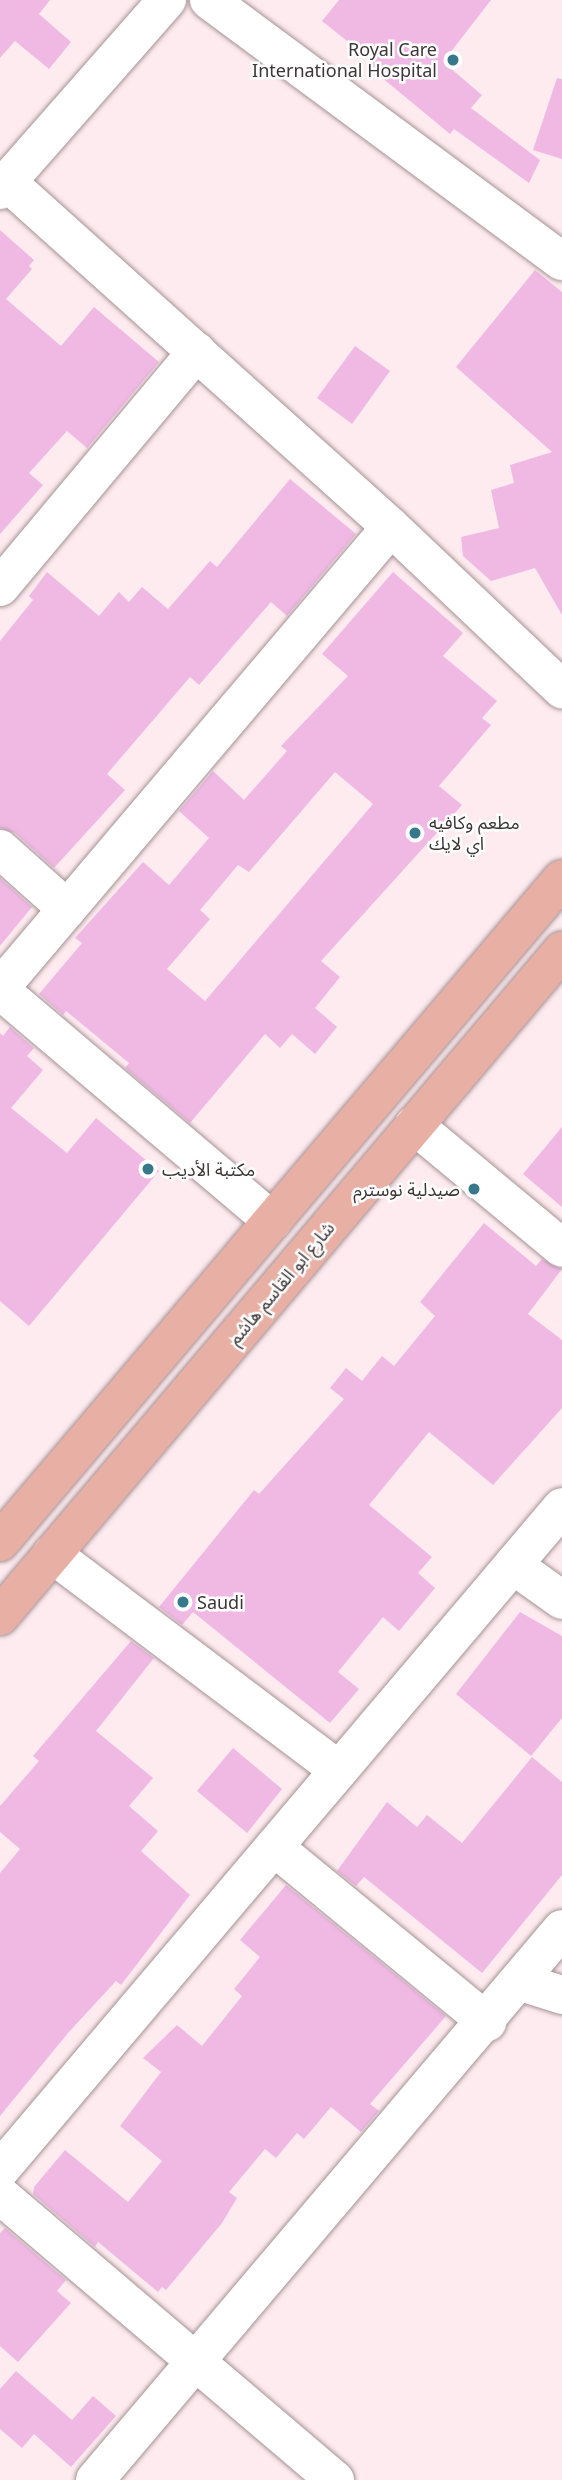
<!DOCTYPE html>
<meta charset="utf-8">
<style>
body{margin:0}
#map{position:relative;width:562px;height:2480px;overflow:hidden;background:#feebef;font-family:"Noto Sans","Noto Sans Arabic",sans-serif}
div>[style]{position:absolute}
.building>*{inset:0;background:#f0b9e4}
.roads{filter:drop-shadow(0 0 2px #a49296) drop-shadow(0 0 2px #a49296)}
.minor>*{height:38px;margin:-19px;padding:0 19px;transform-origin:19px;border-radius:19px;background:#fff}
.major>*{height:38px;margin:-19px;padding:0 19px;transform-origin:19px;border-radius:19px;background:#e8b0a5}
.dots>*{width:19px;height:19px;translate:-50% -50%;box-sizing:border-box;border:4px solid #fefefe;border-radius:50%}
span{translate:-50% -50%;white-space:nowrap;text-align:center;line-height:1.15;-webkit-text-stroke:5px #fefefe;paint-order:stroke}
.poi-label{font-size:18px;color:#3d3637}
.right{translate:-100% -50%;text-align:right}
.left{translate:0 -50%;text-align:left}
.street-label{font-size:18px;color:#3d3637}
</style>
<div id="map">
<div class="building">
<i style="clip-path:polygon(0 0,50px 0,39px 14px,71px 42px,49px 69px,15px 41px,0 58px)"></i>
<i style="clip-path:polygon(339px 0,491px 0,443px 62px,482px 95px,471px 108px,540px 160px,529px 183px,454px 129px,450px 134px,369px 67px,373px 62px,322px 21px)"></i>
<i style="clip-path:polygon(557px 78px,562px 79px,562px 159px,533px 150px)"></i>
<i style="clip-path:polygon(0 230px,34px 260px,29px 266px,32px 269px,6px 299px,61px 346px,94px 307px,159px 362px,87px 448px,67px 431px,29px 473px,43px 485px,0 534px)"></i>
<i style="clip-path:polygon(535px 270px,562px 292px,562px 615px,535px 568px,491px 581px,463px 556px,461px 537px,499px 528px,491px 490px,514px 483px,510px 465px,552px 452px,456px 367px)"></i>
<i style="clip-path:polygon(355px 346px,390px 371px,352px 424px,317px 398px)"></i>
<i style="clip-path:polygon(290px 479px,356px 534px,287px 616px,271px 602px,199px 685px,190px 677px,107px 774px,125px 790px,54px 868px,15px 833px,0 828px,0 641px,33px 600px,29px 596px,47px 572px,99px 616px,119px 592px,129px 602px,142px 587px,168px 609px,210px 561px,217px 567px)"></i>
<i style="clip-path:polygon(evenodd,393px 572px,463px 633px,443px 656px,497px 701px,482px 718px,491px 725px,439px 786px,462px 805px,321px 961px,340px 977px,315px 1008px,337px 1027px,315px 1054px,292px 1034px,280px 1048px,265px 1034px,190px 1123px,125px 1068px,129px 1063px,66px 1011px,63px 1015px,39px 994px,82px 943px,75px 938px,143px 862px,169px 885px,209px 838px,179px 811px,213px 771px,244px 800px,287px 751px,281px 746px,348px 676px,322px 654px,393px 572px,335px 772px,373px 804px,205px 1001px,167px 969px,210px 919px,200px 910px,238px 865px,249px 872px,335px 772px)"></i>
<i style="clip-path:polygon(0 878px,32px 907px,0 946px)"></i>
<i style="clip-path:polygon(10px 1027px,34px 1048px,27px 1056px,43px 1070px,11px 1108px,67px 1153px,96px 1118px,159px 1171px,29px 1326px,0 1301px,0 1033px,3px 1036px)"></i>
<i style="clip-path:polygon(562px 1127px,562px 1207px,523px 1174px)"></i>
<i style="clip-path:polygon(484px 1223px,536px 1266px,542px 1259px,562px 1269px,528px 1314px,562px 1340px,562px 1408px,493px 1485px,429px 1432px,369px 1505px,432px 1557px,418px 1573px,435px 1588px,399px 1631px,383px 1617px,338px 1672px,359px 1689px,330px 1723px,193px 1612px,182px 1625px,159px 1607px,254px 1490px,259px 1494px,344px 1399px,330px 1388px,346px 1368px,362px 1381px,382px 1356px,394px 1366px,435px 1316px,420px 1302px)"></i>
<i style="clip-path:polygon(520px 1612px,562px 1636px,562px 1718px,531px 1756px,456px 1694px)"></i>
<i style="clip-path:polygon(131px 1641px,154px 1658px,96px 1731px,153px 1778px,129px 1806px,158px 1831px,141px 1851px,190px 1895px,121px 1985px,116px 1981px,68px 2033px,0 2116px,0 1873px,20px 1849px,0 1832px,0 1806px,39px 1761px,33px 1756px)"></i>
<i style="clip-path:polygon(233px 1748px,282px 1789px,247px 1833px,197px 1791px)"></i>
<i style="clip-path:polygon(532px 1757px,562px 1782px,562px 1875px,482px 1973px,364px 1877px,356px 1886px,337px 1871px,387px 1802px,417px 1827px,427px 1815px,462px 1843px)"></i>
<i style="clip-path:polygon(286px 1885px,446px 2016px,370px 2104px,379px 2111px,361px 2132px,331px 2107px,304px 2139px,297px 2133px,276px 2158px,265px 2149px,229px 2192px,237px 2198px,222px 2223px,166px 2290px,162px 2287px,158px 2292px,98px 2242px,95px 2247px,33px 2194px,34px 2187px,65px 2150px,128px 2202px,162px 2161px,120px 2126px,161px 2072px,143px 2058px,177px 2025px,202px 2046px,242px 1996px,234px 1989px,260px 1957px,240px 1940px)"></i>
<i style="clip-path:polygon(5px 2228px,66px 2280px,57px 2291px,71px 2303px,18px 2362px,0 2346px,0 2233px)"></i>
<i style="clip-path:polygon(16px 2371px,72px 2420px,93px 2396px,116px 2416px,71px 2467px,34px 2434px,22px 2448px,0 2429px,0 2389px)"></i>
</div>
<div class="roads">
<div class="minor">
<i style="left:209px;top:0;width:439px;rotate:36.5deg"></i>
<i style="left:7px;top:182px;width:516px;rotate:41.94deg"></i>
<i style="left:391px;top:527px;width:236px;rotate:43.5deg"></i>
<i style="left:0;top:190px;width:253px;rotate:-48.7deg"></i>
<i style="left:0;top:587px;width:307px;rotate:-50.1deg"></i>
<i style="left:0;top:849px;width:90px;rotate:41.8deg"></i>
<i style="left:0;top:988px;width:604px;rotate:-49.7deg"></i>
<i style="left:0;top:990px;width:357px;rotate:40.3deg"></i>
<i style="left:414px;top:1125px;width:192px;rotate:39.7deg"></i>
<i style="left:52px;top:1554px;width:359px;rotate:37deg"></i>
<i style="left:513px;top:1565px;width:60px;rotate:35.5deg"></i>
<i style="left:274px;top:1847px;width:276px;rotate:39.4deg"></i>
<i style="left:521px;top:1982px;width:43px;rotate:17.6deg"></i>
<i style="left:0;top:2170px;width:869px;rotate:-49.71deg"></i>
<i style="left:0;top:2195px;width:440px;rotate:40.4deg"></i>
<i style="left:95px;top:2480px;width:722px;rotate:-49.72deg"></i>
</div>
<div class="major">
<i style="left:0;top:1542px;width:869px;rotate:-49.71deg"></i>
<i style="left:0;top:1616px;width:871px;rotate:-49.8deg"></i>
</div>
</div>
<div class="dots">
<i style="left:453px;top:60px;background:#37788a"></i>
<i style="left:415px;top:833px;background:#37788a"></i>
<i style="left:148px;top:1169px;background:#37788a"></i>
<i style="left:474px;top:1189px;background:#37788a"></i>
<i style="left:183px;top:1602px;background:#37788a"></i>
</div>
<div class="poi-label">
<span class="right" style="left:437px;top:60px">Royal Care<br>International Hospital</span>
<span class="left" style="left:429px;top:833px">مطعم وكافيه<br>اي لايك</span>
<span class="left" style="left:162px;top:1169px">مكتبة الأديب</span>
<span class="right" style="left:460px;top:1189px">صيدلية نوسترم</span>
<span class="left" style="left:197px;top:1602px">Saudi</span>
</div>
<div class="street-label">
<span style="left:281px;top:1283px;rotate:-50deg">شارع ابو القاسم هاشم</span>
</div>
</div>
